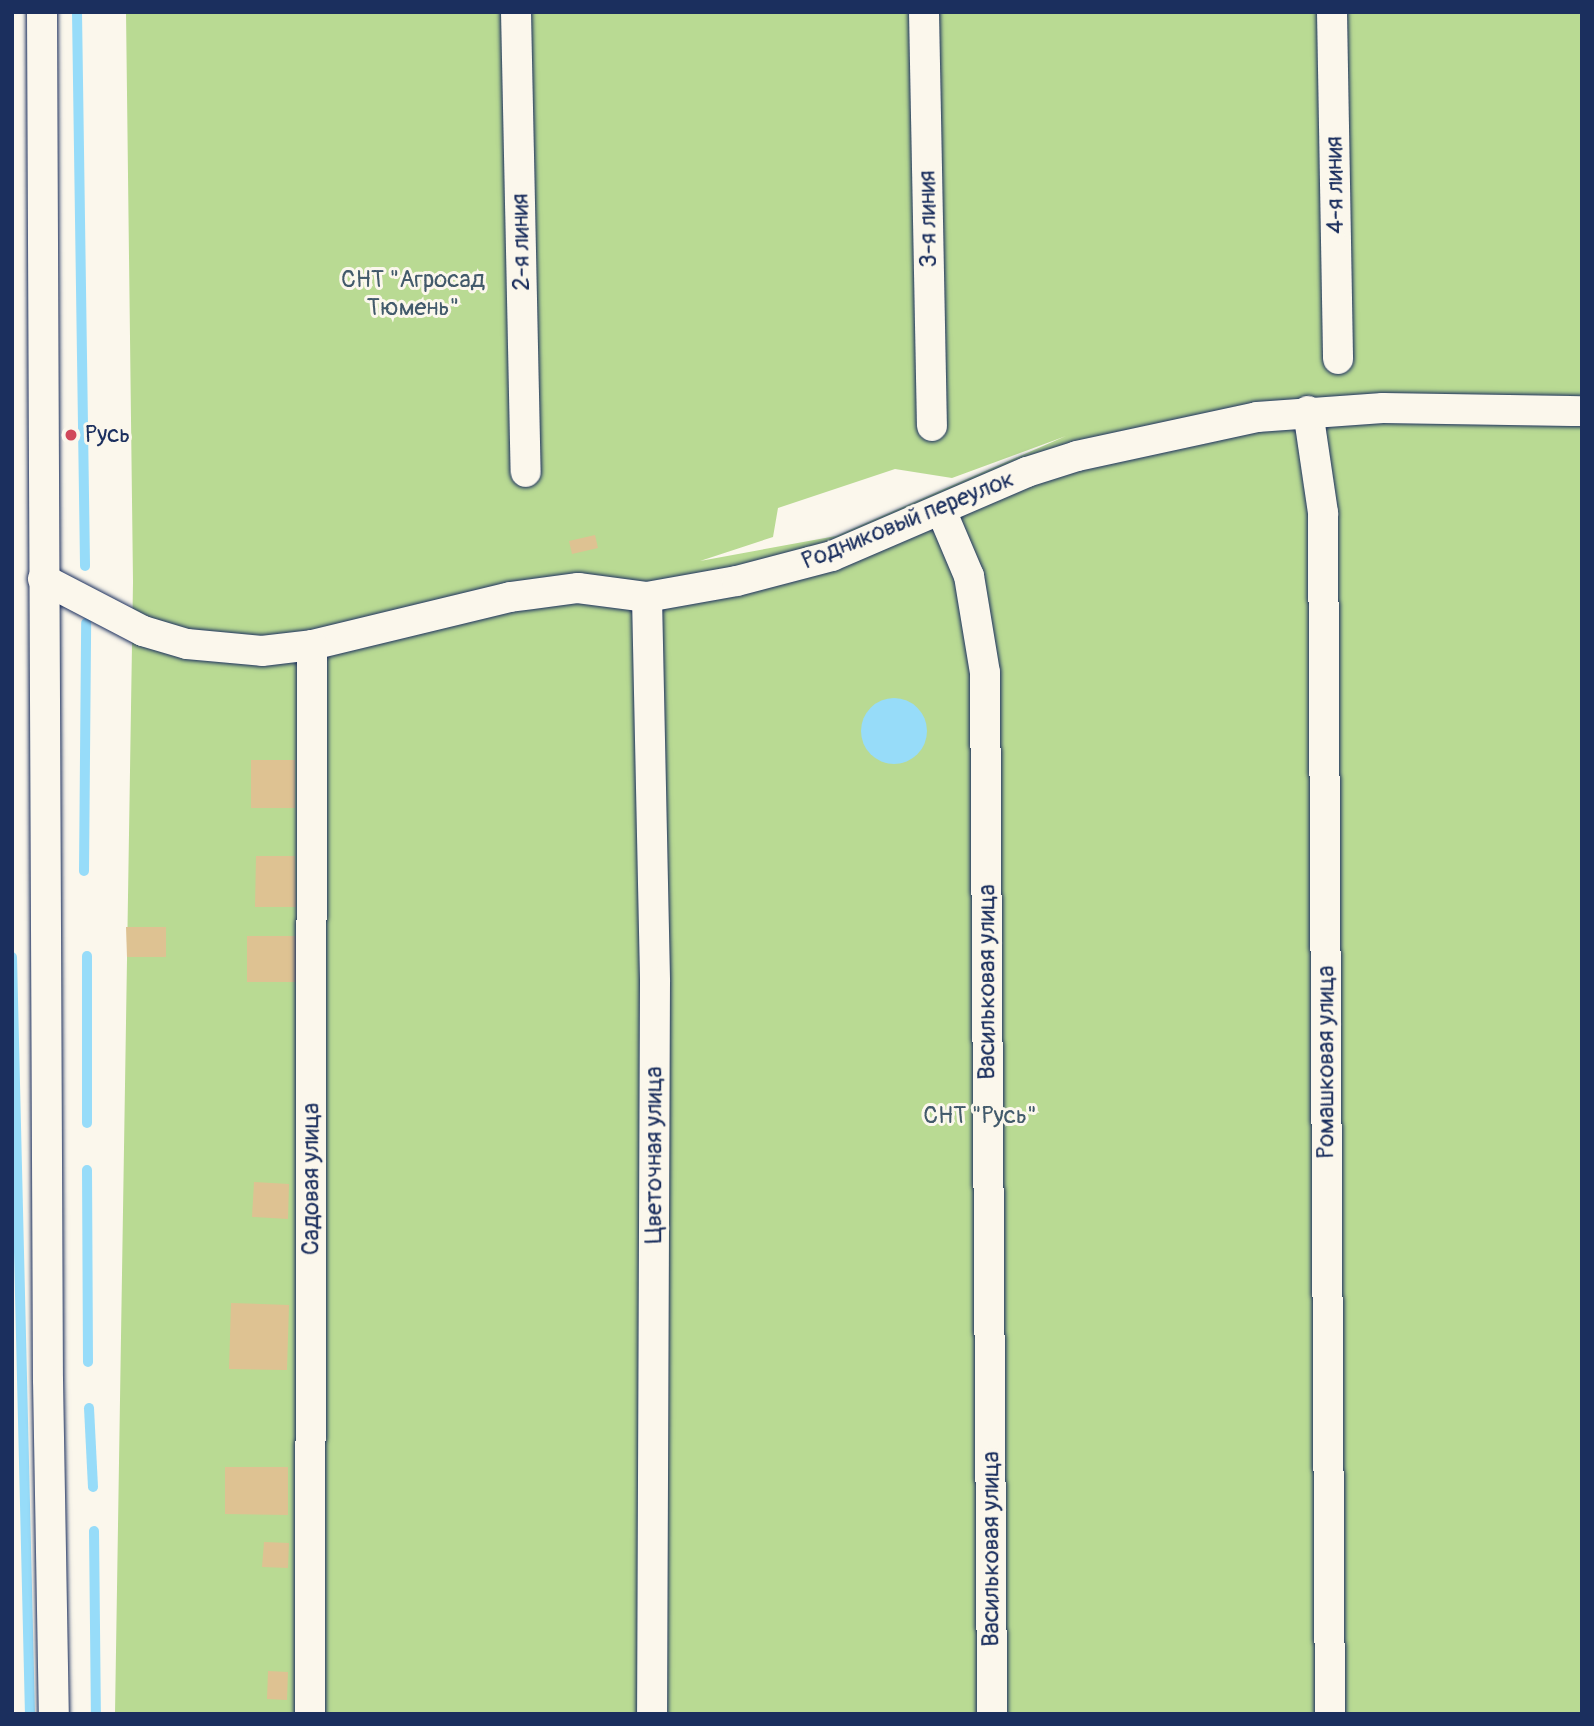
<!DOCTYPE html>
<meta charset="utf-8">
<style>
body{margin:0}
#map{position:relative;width:1594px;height:1726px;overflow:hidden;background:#fbf7ec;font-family:Pangolin,sans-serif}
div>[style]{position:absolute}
.green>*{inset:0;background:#b9da93}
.water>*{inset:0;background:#97dcf9}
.round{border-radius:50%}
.stream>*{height:10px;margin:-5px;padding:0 5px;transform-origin:5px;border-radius:5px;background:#97dcf9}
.building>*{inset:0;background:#dec292}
.roads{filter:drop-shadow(0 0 2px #1b2f5e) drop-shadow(0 0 2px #1b2f5e)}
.street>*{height:30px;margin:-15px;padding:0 15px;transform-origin:15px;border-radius:15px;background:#fbf7ec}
.dots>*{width:19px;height:19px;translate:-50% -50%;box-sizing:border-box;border:4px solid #fbf7ec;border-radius:50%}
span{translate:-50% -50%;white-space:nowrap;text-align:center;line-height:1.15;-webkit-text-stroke:6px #fbf7ec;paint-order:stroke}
.street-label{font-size:24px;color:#1b2f5e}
.park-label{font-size:24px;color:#425a6b}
.poi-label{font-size:24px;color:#1b2f5e}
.left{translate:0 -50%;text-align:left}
.frame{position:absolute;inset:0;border:14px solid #1b2f5e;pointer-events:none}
</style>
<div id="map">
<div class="green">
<i style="clip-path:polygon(evenodd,126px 12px,1582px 12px,1582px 1714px,115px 1714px,133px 582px,126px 12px,1066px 436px,836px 536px,700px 561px,773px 537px,778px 508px,895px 469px,952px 478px,1066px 436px)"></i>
</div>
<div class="water">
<i class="round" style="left:861px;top:698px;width:66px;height:66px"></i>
</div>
<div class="stream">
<i style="left:77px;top:12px;width:554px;rotate:89.17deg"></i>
<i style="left:84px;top:871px;width:248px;rotate:-89.5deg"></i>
<i style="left:87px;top:956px;width:167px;rotate:90deg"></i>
<i style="left:12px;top:957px;width:757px;rotate:88.64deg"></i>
<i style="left:87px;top:1170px;width:192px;rotate:89.7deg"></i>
<i style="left:89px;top:1408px;width:79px;rotate:87.1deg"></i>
<i style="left:94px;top:1531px;width:183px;rotate:89.4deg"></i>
</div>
<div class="building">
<i style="clip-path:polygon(595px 535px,598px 548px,572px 554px,569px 541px)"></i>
<i style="clip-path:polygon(251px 760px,295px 760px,295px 808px,251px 808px)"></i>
<i style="clip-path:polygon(256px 856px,295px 856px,296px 907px,255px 907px)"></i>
<i style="clip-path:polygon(126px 927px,166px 927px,166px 957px,127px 957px)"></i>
<i style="clip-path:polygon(247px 936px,296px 936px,296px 982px,247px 982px)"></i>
<i style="clip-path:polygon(254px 1182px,289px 1184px,288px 1219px,252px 1217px)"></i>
<i style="clip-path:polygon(231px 1303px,289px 1305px,287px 1370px,229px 1369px)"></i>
<i style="clip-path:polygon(225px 1467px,288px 1467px,288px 1515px,225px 1514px)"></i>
<i style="clip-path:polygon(264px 1542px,289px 1543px,288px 1568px,262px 1567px)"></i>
<i style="clip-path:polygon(268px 1671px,288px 1672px,287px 1700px,267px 1699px)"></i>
</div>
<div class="roads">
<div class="street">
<i style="left:42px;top:12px;width:1368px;rotate:89.75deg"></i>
<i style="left:48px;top:1380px;width:334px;rotate:89deg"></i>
<i style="left:516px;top:12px;width:460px;rotate:88.8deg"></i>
<i style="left:924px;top:12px;width:414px;rotate:88.9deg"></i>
<i style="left:1332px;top:12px;width:347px;rotate:89deg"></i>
<i style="left:1308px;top:411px;width:103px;rotate:81.6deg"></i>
<i style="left:1323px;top:513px;width:1201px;rotate:89.67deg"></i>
<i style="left:941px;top:510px;width:72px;rotate:67deg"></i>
<i style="left:969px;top:576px;width:98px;rotate:80.6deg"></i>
<i style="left:985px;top:673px;width:1041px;rotate:89.61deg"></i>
<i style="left:43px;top:579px;width:113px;rotate:27.5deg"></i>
<i style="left:143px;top:631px;width:46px;rotate:16.5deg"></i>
<i style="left:187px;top:644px;width:75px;rotate:5.3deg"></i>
<i style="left:262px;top:651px;width:50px;rotate:-6.8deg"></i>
<i style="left:312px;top:645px;width:204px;rotate:-13.6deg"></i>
<i style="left:510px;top:597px;width:69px;rotate:-7.5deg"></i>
<i style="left:578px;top:588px;width:70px;rotate:7.4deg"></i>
<i style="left:647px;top:597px;width:91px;rotate:-10.1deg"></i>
<i style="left:737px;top:581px;width:98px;rotate:-14.7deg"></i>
<i style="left:832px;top:556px;width:212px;rotate:-23.3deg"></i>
<i style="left:1027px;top:472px;width:52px;rotate:-17.7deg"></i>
<i style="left:1077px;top:456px;width:184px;rotate:-12.2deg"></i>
<i style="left:1257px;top:417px;width:126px;rotate:-4.1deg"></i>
<i style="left:1383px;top:408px;width:199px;rotate:0.9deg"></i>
<i style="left:647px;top:597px;width:385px;rotate:88.8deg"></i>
<i style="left:655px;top:982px;width:732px;rotate:90.23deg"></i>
<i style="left:310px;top:1714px;width:1069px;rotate:-89.89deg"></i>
</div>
</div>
<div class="dots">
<i style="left:71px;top:435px;background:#d1495b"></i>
</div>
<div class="street-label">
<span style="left:1335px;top:185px;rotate:-91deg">4-я линия</span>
<span style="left:928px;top:219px;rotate:-91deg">3-я линия</span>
<span style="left:521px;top:242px;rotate:-91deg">2-я линия</span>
<span style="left:908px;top:520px;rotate:-22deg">Родниковый переулок</span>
<span style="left:987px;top:982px;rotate:-90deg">Васильковая улица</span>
<span style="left:1326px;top:1062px;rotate:-90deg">Ромашковая улица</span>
<span style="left:654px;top:1155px;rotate:-90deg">Цветочная улица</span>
<span style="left:311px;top:1179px;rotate:-90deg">Садовая улица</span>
<span style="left:991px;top:1549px;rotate:-90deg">Васильковая улица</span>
</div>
<div class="park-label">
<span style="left:413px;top:294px">СНТ "Агросад<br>Тюмень"</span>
<span style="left:980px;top:1116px">СНТ "Русь"</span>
</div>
<div class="poi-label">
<span class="left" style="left:85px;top:435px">Русь</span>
</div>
<div class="frame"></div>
</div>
